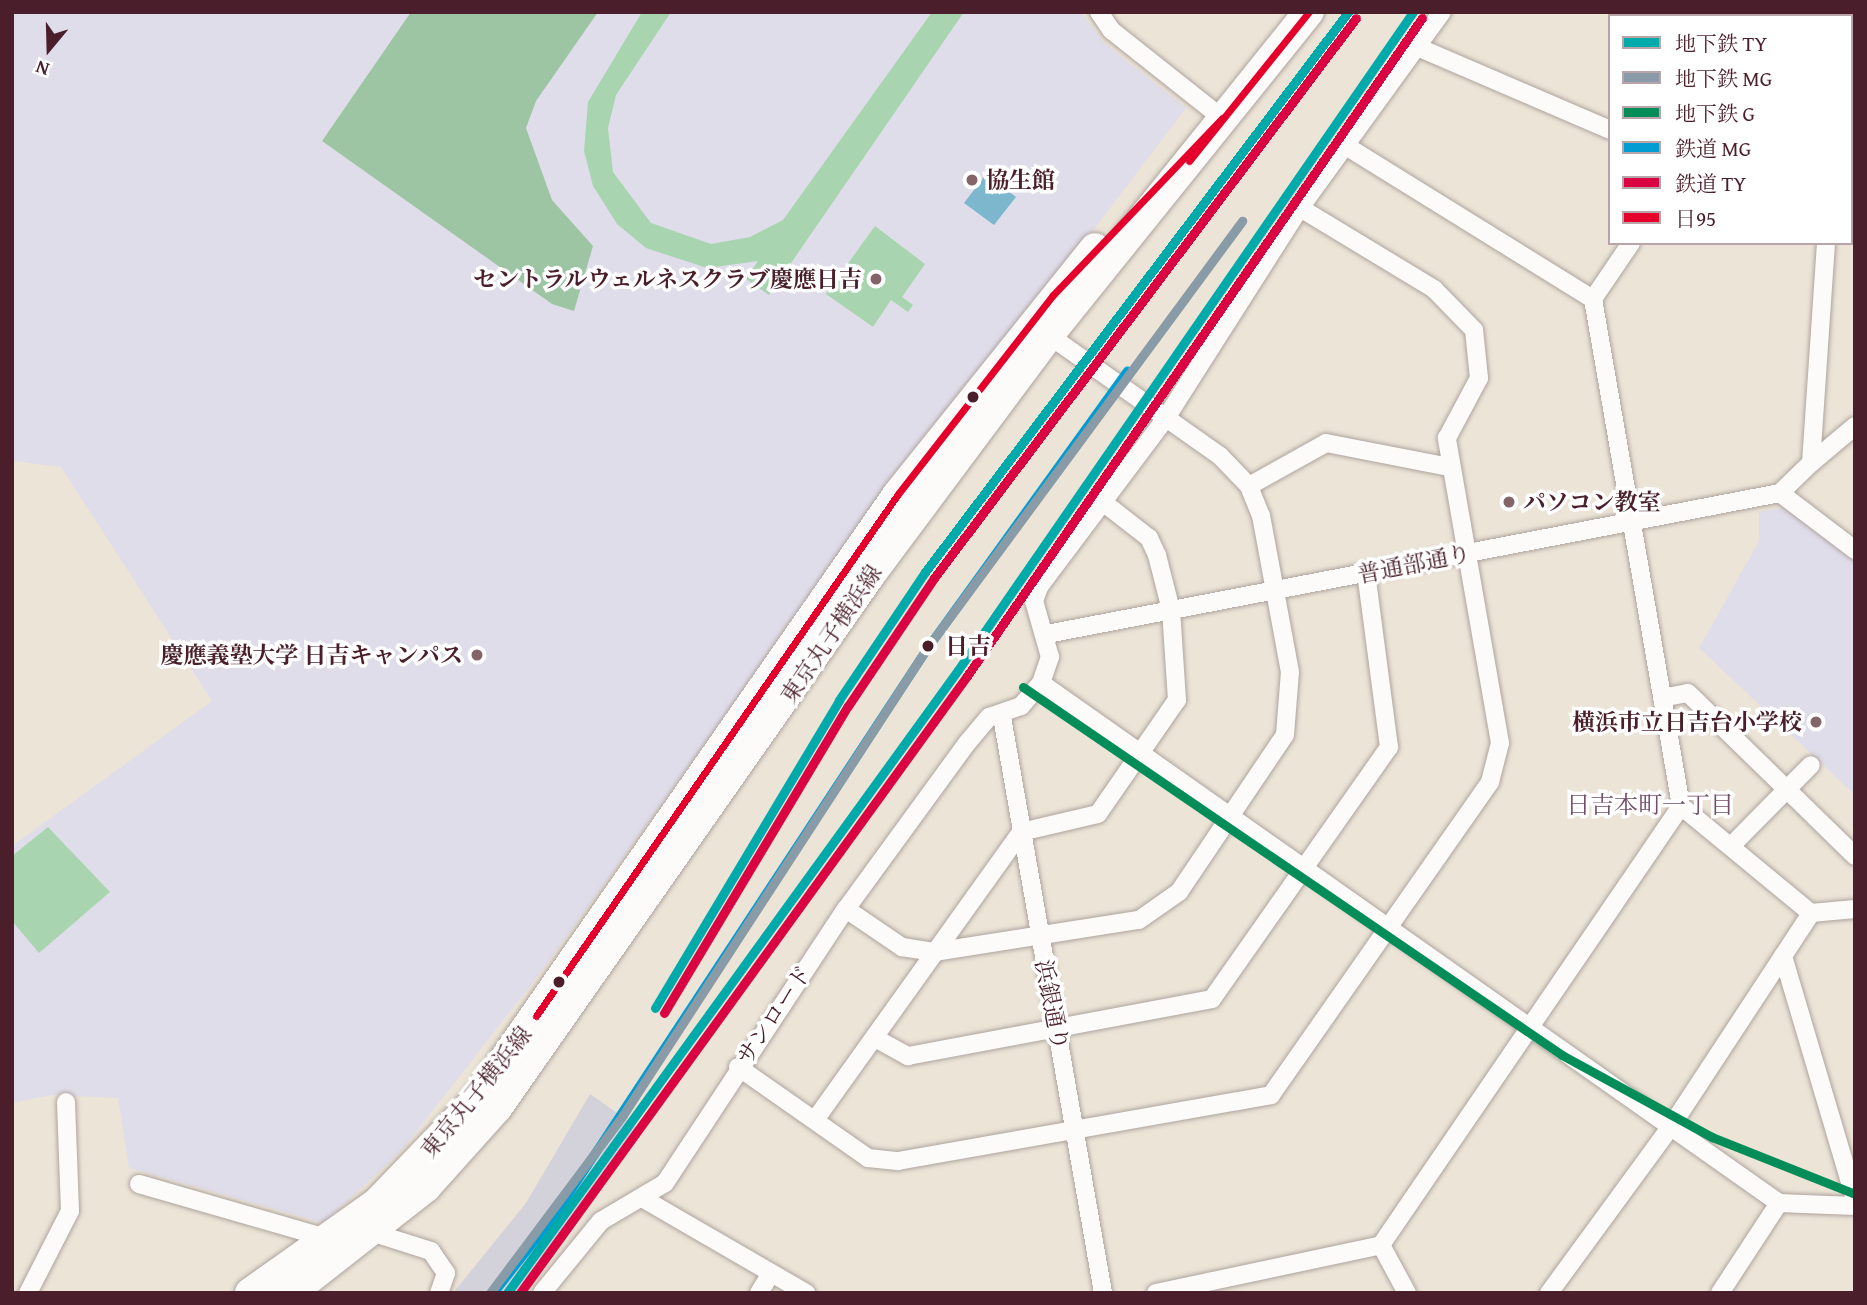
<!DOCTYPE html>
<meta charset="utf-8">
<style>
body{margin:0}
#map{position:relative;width:1867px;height:1305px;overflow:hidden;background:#ece4d7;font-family:"Gentium Book Plus","Noto Serif JP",serif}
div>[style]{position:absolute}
.built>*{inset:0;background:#e0ddea}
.industrial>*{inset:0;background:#d3d2db}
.green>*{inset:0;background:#a8d5af}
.forest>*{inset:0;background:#9dc5a3}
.water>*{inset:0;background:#7db7ce}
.roads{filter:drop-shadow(0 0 2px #aea49e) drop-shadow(0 0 2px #aea49e)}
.street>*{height:18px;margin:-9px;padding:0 9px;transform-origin:9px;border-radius:9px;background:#fcfbf9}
.primary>*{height:30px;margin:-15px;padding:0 15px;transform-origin:15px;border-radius:15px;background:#fcfbf9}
.bus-1>*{height:7px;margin:-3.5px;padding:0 3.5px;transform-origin:3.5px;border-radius:3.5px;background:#e4002b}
.rail-1>*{height:9px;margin:-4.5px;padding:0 4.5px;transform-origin:4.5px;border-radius:4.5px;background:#009cd2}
.rail-2>*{height:9px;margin:-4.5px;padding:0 4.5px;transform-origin:4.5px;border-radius:4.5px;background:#da0442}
.metro-1>*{height:9px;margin:-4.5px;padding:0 4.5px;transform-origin:4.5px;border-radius:4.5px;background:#01aaaa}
.metro-2>*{height:9px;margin:-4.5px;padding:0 4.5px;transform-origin:4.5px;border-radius:4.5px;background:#889ba7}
.metro-3>*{height:9px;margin:-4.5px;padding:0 4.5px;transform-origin:4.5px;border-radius:4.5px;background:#048d58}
.dots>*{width:19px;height:19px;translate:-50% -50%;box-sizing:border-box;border:4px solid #fff;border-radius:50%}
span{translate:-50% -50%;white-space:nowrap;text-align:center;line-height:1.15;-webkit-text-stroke:7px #fff;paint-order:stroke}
.poi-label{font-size:23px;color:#4a1f2b;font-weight:700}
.left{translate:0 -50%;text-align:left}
.right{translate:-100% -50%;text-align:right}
.street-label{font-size:23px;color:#4a1f2b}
.stop-label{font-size:23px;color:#4a1f2b;font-weight:700}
.neighbourhood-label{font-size:24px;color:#734e68}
.frame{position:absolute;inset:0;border:14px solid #4a1f2b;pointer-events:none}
.legend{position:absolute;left:1608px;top:14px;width:245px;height:231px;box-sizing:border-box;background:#fff;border:2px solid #b7a5aa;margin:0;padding:9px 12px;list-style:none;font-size:21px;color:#4a1f2b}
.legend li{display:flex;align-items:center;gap:14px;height:35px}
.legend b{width:35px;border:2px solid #b7a5aa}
.north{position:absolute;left:14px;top:14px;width:70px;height:70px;-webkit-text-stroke:5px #fff;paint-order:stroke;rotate:199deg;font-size:19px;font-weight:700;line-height:28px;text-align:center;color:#4a1f2b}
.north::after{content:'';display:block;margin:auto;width:24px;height:32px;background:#4a1f2b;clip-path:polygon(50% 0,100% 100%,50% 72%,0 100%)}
</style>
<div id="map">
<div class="built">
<i style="clip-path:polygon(12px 12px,1081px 12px,1103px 42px,1186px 108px,730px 709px,544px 968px,402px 1150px,324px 1223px,129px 1168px,118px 1098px,52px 1095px,12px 1103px,12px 846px,212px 701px,61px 467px,12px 461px)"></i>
<i style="clip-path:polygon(1787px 507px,1855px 561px,1855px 795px,1699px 648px,1759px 541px,1759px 512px)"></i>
</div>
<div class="industrial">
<i style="clip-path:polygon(590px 1094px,643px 1131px,517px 1293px,453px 1293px,526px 1203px)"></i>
</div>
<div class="green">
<i style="clip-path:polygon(642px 12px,671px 12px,616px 95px,608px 128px,613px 172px,651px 223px,711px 244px,750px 237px,783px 220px,932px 12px,964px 12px,769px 295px,746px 279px,758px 261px,707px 268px,646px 248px,617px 224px,593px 186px,584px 151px,588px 102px)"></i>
<i style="clip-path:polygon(875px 226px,925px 264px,902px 297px,913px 305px,908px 312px,891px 300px,873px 327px,826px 294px)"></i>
<i style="clip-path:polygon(48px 827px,110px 892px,39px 953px,12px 921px,12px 856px)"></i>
</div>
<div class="forest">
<i style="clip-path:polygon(411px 12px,598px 12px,536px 101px,526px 128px,552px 200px,593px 246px,574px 311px,552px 304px,322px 141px)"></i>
</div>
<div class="water">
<i style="clip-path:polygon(986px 174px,1016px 197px,994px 225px,964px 203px)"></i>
</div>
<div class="roads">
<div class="street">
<i style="left:1099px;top:12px;width:22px;rotate:56deg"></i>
<i style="left:1111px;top:30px;width:142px;rotate:38.4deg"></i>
<i style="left:1717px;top:16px;width:4px;rotate:-76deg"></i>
<i style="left:1848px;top:16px;width:4px;rotate:-90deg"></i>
<i style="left:1415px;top:46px;width:212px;rotate:23.3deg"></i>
<i style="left:1346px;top:146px;width:291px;rotate:31.8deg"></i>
<i style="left:1631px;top:243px;width:68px;rotate:124.2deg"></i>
<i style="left:1593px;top:299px;width:515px;rotate:80.15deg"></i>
<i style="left:1681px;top:806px;width:168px;rotate:39.5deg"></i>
<i style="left:1811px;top:913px;width:44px;rotate:-5.2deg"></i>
<i style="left:1811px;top:463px;width:57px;rotate:-40.1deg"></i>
<i style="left:1249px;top:486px;width:88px;rotate:-29.2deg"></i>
<i style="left:1326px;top:443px;width:125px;rotate:11deg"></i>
<i style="left:1780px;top:493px;width:43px;rotate:-44.1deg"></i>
<i style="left:1811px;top:463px;width:221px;rotate:-86.1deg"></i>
<i style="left:1780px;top:493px;width:94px;rotate:37.2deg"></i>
<i style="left:1047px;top:634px;width:746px;rotate:-10.89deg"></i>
<i style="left:1041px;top:683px;width:903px;rotate:35.17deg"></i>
<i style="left:1662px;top:698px;width:26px;rotate:-11deg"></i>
<i style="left:1688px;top:693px;width:233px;rotate:44.3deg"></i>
<i style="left:1002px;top:717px;width:585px;rotate:80.05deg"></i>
<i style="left:1732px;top:845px;width:112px;rotate:-45.4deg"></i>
<i style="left:846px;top:909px;width:68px;rotate:34.2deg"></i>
<i style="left:902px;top:947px;width:32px;rotate:9deg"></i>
<i style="left:934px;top:952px;width:207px;rotate:-8.9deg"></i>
<i style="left:1139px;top:920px;width:49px;rotate:-35deg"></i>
<i style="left:1179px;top:892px;width:189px;rotate:-56deg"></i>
<i style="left:1285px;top:735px;width:63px;rotate:-85.5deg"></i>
<i style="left:1290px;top:672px;width:159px;rotate:-100.5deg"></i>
<i style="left:1261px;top:516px;width:32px;rotate:-112deg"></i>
<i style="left:1249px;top:486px;width:42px;rotate:-134deg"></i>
<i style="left:1220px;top:456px;width:217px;rotate:-144.8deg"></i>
<i style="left:1783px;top:956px;width:253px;rotate:73.5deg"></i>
<i style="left:875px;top:1038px;width:38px;rotate:29deg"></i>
<i style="left:908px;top:1056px;width:309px;rotate:-10.6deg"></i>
<i style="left:1212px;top:999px;width:308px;rotate:-54.9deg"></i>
<i style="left:1389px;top:747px;width:176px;rotate:-97.5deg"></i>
<i style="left:738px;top:1067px;width:159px;rotate:35deg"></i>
<i style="left:868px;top:1158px;width:30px;rotate:6deg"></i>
<i style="left:898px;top:1161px;width:379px;rotate:-10deg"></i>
<i style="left:1271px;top:1095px;width:382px;rotate:-55deg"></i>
<i style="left:1490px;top:782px;width:40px;rotate:-75.6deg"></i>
<i style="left:1500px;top:743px;width:310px;rotate:-99.9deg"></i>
<i style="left:1447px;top:438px;width:68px;rotate:-61.9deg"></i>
<i style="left:1479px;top:378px;width:48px;rotate:-95.9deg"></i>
<i style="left:1474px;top:330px;width:57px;rotate:-134.3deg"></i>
<i style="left:1434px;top:289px;width:157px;rotate:-148.8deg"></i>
<i style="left:815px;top:1120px;width:354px;rotate:-54.4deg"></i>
<i style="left:1021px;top:832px;width:79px;rotate:-13.2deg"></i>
<i style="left:1098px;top:814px;width:139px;rotate:-55.3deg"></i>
<i style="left:1177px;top:700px;width:90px;rotate:-93.8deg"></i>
<i style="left:1171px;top:610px;width:57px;rotate:-104.3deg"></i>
<i style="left:1157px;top:555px;width:19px;rotate:-115deg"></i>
<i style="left:1149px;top:538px;width:58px;rotate:-142deg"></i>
<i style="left:139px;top:1184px;width:198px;rotate:16.1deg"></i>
<i style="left:642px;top:1198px;width:190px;rotate:30.1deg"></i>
<i style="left:1779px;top:1203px;width:76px;rotate:2.3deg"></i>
<i style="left:374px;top:1233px;width:60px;rotate:17.5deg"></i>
<i style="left:431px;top:1251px;width:27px;rotate:56deg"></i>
<i style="left:446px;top:1273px;width:21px;rotate:109deg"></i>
<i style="left:1381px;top:1245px;width:55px;rotate:61.6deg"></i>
<i style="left:28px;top:1293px;width:92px;rotate:-62.9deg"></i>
<i style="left:70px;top:1211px;width:109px;rotate:-92.1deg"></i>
<i style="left:542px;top:1293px;width:93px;rotate:-50.7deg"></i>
<i style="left:601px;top:1221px;width:74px;rotate:-30.7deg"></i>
<i style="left:665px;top:1183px;width:328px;rotate:-56.6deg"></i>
<i style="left:846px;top:909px;width:207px;rotate:-53.9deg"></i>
<i style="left:968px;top:742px;width:33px;rotate:-50deg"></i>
<i style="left:989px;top:717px;width:34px;rotate:-19deg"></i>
<i style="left:1021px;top:706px;width:30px;rotate:-49deg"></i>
<i style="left:1041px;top:683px;width:28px;rotate:-71deg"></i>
<i style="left:1050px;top:657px;width:58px;rotate:-105.9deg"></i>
<i style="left:1034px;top:601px;width:15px;rotate:-70deg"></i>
<i style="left:1039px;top:587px;width:211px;rotate:-53.1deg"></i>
<i style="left:1166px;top:418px;width:249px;rotate:-57.5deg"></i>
<i style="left:1300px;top:208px;width:242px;rotate:-54.1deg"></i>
<i style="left:759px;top:1293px;width:23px;rotate:-59deg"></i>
<i style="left:1156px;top:1293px;width:230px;rotate:-12deg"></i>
<i style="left:1381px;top:1245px;width:532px;rotate:-55.65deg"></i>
<i style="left:1549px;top:1293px;width:208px;rotate:-53.8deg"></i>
<i style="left:1672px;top:1125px;width:254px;rotate:-56.7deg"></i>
<i style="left:1720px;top:1293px;width:108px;rotate:-56.8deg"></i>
</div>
<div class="primary">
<i style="left:250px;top:1293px;width:156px;rotate:-35.3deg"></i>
<i style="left:377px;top:1203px;width:143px;rotate:-46.1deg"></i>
<i style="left:476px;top:1100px;width:738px;rotate:-55.15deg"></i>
<i style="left:898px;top:494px;width:315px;rotate:-51.3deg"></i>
<i style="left:291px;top:1293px;width:172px;rotate:-38.1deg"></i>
<i style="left:426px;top:1187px;width:106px;rotate:-48.1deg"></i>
<i style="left:497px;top:1108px;width:652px;rotate:-54.99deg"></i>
<i style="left:871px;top:574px;width:298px;rotate:-53.3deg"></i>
<i style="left:1049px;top:335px;width:415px;rotate:-51.2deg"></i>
</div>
</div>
<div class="bus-1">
<i style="left:1189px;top:161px;width:191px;rotate:-51.2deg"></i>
<i style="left:536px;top:1016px;width:635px;rotate:-55.26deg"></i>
<i style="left:898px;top:494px;width:252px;rotate:-52.1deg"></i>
<i style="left:1053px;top:295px;width:245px;rotate:-46.3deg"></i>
</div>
<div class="rail-1">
<i style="left:493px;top:1293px;width:99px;rotate:-52deg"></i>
<i style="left:554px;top:1215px;width:679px;rotate:-56.66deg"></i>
<i style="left:927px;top:648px;width:342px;rotate:-54.2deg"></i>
</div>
<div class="rail-2">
<i style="left:664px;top:1013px;width:358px;rotate:-59.1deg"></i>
<i style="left:848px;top:706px;width:154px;rotate:-56.1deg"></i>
<i style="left:934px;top:578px;width:701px;rotate:-53deg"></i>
<i style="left:520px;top:1293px;width:762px;rotate:-54.08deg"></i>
<i style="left:967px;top:676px;width:800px;rotate:-55.34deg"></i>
</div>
<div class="metro-1">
<i style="left:655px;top:1008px;width:359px;rotate:-59.1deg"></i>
<i style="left:839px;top:700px;width:154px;rotate:-56.1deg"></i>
<i style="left:925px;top:572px;width:702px;rotate:-52.93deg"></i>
<i style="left:507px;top:1293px;width:769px;rotate:-54.1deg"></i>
<i style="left:958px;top:670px;width:800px;rotate:-55.34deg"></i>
</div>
<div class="metro-2">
<i style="left:490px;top:1293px;width:222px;rotate:-53.2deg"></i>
<i style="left:623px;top:1115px;width:557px;rotate:-56.94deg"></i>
<i style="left:927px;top:648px;width:531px;rotate:-53.58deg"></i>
</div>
<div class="metro-3">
<i style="left:1023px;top:687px;width:653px;rotate:34.32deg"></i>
<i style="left:1562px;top:1055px;width:171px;rotate:28.7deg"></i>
<i style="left:1712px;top:1137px;width:154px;rotate:21.7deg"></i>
</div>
<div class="dots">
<i style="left:972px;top:180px;background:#836467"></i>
<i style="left:876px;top:279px;background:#836467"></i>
<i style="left:973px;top:397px;background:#4a1f2b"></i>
<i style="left:1509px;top:502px;background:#836467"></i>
<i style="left:928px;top:646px;background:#4a1f2b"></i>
<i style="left:477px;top:655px;background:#836467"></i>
<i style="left:1816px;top:722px;background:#836467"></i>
<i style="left:559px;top:982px;background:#4a1f2b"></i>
</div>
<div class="poi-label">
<span class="left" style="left:986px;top:180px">協生館</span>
<span class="right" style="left:862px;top:279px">セントラルウェルネスクラブ慶應日吉</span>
<span class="left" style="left:1523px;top:502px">パソコン教室</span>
<span class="right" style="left:463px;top:655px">慶應義塾大学 日吉キャンパス</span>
<span class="right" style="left:1802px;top:722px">横浜市立日吉台小学校</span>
</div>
<div class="street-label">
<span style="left:1414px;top:564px;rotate:-11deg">普通部通り</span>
<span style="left:831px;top:634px;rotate:-56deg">東京丸子横浜線</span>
<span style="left:1052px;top:1005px;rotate:79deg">浜銀通り</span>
<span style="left:774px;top:1015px;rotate:-56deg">サンロード</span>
<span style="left:476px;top:1092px;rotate:-51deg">東京丸子横浜線</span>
</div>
<div class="stop-label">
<span class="left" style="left:945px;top:646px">日吉</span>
</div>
<div class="neighbourhood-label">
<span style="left:1650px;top:805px">日吉本町一丁目</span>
</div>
<div class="frame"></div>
<ul class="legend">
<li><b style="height:9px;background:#01aaaa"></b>地下鉄 TY</li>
<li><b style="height:9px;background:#889ba7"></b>地下鉄 MG</li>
<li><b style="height:9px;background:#048d58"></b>地下鉄 G</li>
<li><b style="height:9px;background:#009cd2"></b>鉄道 MG</li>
<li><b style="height:9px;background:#da0442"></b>鉄道 TY</li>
<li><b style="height:9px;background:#e4002b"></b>日95</li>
</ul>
<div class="north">N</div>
</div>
